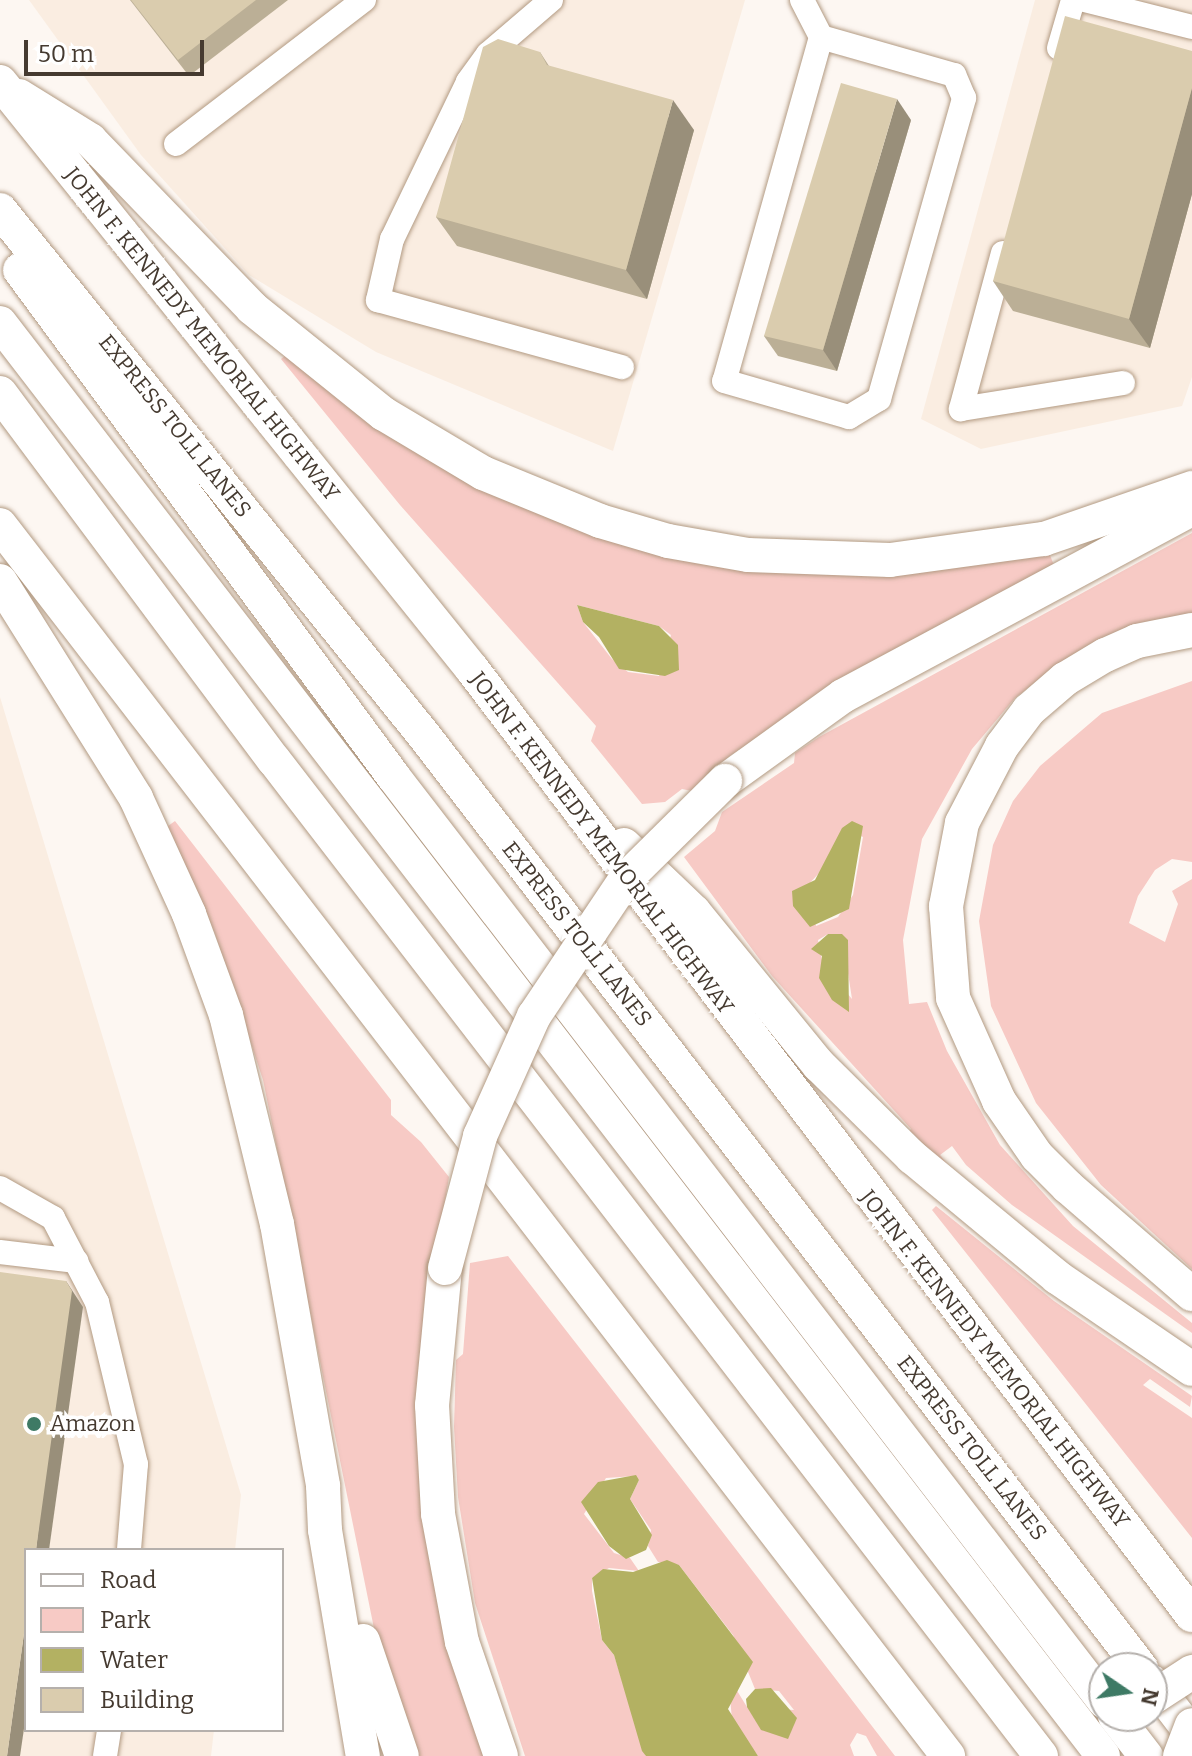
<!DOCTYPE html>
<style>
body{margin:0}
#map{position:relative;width:1192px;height:1756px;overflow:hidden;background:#fdf7f2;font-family:Bitter,serif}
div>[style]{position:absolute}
.built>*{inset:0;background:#faede1}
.green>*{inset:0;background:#f7cac5}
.water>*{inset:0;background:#b3b162}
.roads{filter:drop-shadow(0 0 2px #b29a82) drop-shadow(0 0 2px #b29a82)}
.minor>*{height:24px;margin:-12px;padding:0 12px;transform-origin:12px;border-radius:12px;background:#fff}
.highway>*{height:34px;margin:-17px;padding:0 17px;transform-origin:17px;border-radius:17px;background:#fff}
.bridges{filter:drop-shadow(0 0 2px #b29a82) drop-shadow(0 0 2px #b29a82)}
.highway-bridge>*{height:34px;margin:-17px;padding:0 17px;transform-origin:17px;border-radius:17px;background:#fff}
.wall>*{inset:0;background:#bbaf96}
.shaded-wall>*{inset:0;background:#998f7a}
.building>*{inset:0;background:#daccae}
.dots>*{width:22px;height:22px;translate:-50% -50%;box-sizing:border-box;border:4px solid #fff;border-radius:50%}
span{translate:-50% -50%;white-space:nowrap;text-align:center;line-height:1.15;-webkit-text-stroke:7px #fff;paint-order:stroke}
.street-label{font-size:22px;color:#453a30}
.poi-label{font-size:22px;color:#453a30}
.left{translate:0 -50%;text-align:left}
.legend{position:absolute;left:24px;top:1548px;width:260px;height:184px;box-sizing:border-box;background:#fff;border:2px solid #b5b0ac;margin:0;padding:10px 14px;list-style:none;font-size:24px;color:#453a30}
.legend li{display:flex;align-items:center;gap:16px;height:40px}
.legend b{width:40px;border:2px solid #b5b0ac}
.north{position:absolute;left:1088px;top:1652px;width:80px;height:80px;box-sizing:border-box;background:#fff;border:2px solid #b5b0ac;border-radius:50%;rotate:103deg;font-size:22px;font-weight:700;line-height:32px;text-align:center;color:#453a30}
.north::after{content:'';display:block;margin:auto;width:28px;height:36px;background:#3e7a65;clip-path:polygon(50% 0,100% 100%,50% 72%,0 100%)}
.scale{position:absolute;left:24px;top:40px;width:180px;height:36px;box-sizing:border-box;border:4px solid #453a30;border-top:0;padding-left:10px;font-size:24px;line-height:28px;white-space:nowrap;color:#453a30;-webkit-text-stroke:6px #fff;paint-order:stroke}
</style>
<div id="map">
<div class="built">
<i style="clip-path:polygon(29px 0,745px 0,613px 451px,376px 352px,249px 275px,141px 155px)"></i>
<i style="clip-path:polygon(1035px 0,1192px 0,1192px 377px,1182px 406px,981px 449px,921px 419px)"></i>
<i style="clip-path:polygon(0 697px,241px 1495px,235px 1550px,26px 1550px,26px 1730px,214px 1730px,211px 1756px,0 1756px)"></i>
</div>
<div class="green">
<i style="clip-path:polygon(evenodd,286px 355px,528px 509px,923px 572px,1048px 550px,1055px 568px,731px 755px,692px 791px,682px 789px,665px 802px,642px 804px,591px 741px,596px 726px,400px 505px,281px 359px,286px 355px,577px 605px,659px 626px,671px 635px,659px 676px,628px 672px,612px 659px,583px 622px,577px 605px)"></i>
<i style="clip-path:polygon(evenodd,1192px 533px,1192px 615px,1063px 661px,1015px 698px,972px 749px,922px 839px,903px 940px,909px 1004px,927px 1002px,947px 1051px,1000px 1145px,1073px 1226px,1192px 1323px,1192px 1333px,1012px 1205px,966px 1165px,952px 1146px,940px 1155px,952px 1170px,1065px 1263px,906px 1135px,911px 1129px,772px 976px,684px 857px,715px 831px,722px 812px,794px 763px,795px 753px,819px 737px,1192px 533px,843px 828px,863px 837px,853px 895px,838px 917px,816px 926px,806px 887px,822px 870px,843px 828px,1192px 533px,828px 934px,842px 934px,852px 999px,823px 965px,818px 940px,828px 934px)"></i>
<i style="clip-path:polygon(1192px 681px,1192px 862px,1172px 859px,1155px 870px,1138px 896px,1129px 923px,1165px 942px,1178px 904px,1172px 891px,1192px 879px,1192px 1269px,1101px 1185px,1036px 1103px,991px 1006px,979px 921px,993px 845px,1013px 801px,1040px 766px,1102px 713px)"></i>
<i style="clip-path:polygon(175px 821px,391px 1100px,391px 1115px,421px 1142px,449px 1177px,423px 1333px,487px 1756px,417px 1756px,380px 1658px,263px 1080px,215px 934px,168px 826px)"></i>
<i style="clip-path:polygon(936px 1206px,1054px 1301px,1192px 1396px,1190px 1407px,1150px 1379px,1143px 1385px,1192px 1418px,1192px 1538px,932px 1210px)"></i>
<i style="clip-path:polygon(508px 1256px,681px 1478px,895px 1756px,877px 1756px,866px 1736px,857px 1733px,850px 1745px,854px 1756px,758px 1756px,732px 1720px,730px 1697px,736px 1689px,747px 1707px,794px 1710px,779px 1691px,755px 1689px,733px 1635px,679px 1565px,658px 1562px,648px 1546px,651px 1530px,630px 1499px,639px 1480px,635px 1476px,606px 1478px,584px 1514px,614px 1553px,630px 1558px,639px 1571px,609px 1568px,592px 1578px,592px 1591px,602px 1640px,614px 1655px,646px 1756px,525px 1756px,475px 1603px,458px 1497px,454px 1427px,456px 1360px,463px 1354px,470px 1263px)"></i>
</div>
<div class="water">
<i style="clip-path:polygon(577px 605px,659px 626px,678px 645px,679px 670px,665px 676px,619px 669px,599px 637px,583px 622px)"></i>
<i style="clip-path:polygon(852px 821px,863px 826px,849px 909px,810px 927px,793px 906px,792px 891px,815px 880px,842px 828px)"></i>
<i style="clip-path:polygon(828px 934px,842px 934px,848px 940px,849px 1012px,832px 1000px,819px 978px,822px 956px,811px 949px)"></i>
<i style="clip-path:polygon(636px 1475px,639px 1480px,630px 1499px,652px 1535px,646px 1550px,626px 1559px,609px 1546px,581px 1502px,598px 1482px)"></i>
<i style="clip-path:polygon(667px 1560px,679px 1565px,753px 1662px,728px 1709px,758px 1756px,646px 1756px,642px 1751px,614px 1655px,602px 1640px,592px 1578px,603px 1569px,633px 1572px)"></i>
<i style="clip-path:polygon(771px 1688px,797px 1718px,788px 1739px,761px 1730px,747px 1707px,746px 1699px,755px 1689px)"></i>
</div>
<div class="roads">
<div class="minor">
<i style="left:551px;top:0;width:83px;rotate:139.4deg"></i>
<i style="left:488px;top:54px;width:34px;rotate:126deg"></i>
<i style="left:468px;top:82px;width:174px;rotate:115.8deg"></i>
<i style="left:392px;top:239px;width:63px;rotate:102.9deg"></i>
<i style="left:378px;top:300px;width:253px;rotate:15.4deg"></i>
<i style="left:802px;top:0;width:42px;rotate:62.8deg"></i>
<i style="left:821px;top:37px;width:357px;rotate:105.7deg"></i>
<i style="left:724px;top:381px;width:130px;rotate:16.1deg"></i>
<i style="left:849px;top:417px;width:35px;rotate:-31deg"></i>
<i style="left:879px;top:399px;width:313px;rotate:-74.2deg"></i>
<i style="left:964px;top:98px;width:25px;rotate:-113deg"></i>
<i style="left:954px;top:75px;width:138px;rotate:-164.1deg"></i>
<i style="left:1085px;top:0;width:110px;rotate:14.2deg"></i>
<i style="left:1059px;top:48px;width:50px;rotate:-73.7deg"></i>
<i style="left:176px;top:144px;width:237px;rotate:-37.5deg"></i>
<i style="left:1003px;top:253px;width:162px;rotate:105.1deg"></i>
<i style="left:961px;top:409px;width:164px;rotate:-9.1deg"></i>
<i style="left:0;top:1188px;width:61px;rotate:29.5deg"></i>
<i style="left:53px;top:1218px;width:95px;rotate:62.4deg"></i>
<i style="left:97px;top:1302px;width:167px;rotate:76.5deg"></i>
<i style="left:136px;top:1464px;width:86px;rotate:94.7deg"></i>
<i style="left:0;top:1252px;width:77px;rotate:6.8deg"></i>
<i style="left:105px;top:1756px;width:26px;rotate:-81deg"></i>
</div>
<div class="highway">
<i style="left:0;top:82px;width:753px;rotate:51.2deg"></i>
<i style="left:472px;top:669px;width:1189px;rotate:52.73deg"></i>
<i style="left:19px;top:96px;width:84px;rotate:31.8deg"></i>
<i style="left:90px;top:140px;width:233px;rotate:46deg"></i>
<i style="left:252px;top:308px;width:169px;rotate:38.8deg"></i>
<i style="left:384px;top:414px;width:115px;rotate:30.8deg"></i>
<i style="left:483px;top:473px;width:126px;rotate:22.3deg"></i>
<i style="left:600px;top:521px;width:71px;rotate:16.4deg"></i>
<i style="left:668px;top:541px;width:81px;rotate:9.9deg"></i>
<i style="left:748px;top:555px;width:142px;rotate:2deg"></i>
<i style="left:890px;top:560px;width:155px;rotate:-7.8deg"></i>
<i style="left:1044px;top:539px;width:157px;rotate:-19deg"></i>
<i style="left:0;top:210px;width:678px;rotate:51.1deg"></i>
<i style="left:426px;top:738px;width:1173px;rotate:52.45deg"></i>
<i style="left:20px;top:270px;width:629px;rotate:53.6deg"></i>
<i style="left:393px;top:776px;width:1167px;rotate:52.45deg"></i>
<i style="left:0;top:323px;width:1808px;rotate:52.41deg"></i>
<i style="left:0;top:393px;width:458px;rotate:53.3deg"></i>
<i style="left:274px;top:760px;width:1257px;rotate:52.4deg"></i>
<i style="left:0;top:525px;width:1554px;rotate:52.4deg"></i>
<i style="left:0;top:581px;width:256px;rotate:57.9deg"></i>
<i style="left:136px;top:798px;width:128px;rotate:65.4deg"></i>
<i style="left:189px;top:914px;width:108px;rotate:69.9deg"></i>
<i style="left:226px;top:1015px;width:215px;rotate:76.3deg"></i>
<i style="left:277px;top:1224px;width:266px;rotate:80deg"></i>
<i style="left:323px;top:1486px;width:44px;rotate:87.4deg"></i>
<i style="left:325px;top:1530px;width:229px;rotate:80.5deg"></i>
<i style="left:1192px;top:630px;width:56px;rotate:168.7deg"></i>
<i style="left:1137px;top:641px;width:35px;rotate:156deg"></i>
<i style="left:1105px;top:655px;width:47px;rotate:149deg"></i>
<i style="left:1065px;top:679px;width:48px;rotate:139.3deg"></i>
<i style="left:1029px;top:710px;width:45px;rotate:126.9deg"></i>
<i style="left:1002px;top:746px;width:87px;rotate:117.5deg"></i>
<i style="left:962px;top:823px;width:85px;rotate:100.9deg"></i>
<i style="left:946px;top:906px;width:92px;rotate:85.6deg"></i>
<i style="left:953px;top:998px;width:113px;rotate:65.9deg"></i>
<i style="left:999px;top:1101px;width:67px;rotate:55.4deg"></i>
<i style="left:1037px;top:1156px;width:44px;rotate:45deg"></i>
<i style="left:1068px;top:1187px;width:164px;rotate:40.8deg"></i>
<i style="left:725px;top:781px;width:145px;rotate:-35.8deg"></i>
<i style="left:843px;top:696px;width:396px;rotate:-28.2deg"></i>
<i style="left:624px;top:845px;width:97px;rotate:43.7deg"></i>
<i style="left:694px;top:912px;width:198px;rotate:50.8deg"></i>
<i style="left:819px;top:1065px;width:131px;rotate:44.7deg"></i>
<i style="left:912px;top:1157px;width:188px;rotate:39.6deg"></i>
<i style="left:1057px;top:1277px;width:163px;rotate:34.3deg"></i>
<i style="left:445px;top:1268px;width:138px;rotate:95.4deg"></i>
<i style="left:432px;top:1405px;width:109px;rotate:86.8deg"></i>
<i style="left:438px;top:1514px;width:130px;rotate:79.4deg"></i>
<i style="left:462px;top:1642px;width:120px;rotate:71.1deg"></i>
<i style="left:363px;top:1641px;width:121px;rotate:71.3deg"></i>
<i style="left:1152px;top:1682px;width:66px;rotate:52.4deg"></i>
<i style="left:1115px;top:1716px;width:51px;rotate:52.2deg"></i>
</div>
</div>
<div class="bridges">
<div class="highway-bridge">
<i style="left:445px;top:1268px;width:137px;rotate:-75.1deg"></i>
<i style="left:480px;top:1136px;width:132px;rotate:-65.8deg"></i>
<i style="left:534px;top:1016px;width:164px;rotate:-56.2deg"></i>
<i style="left:625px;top:880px;width:141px;rotate:-44.7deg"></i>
<i style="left:1152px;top:1698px;width:48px;rotate:-33deg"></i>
<i style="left:1180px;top:1756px;width:33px;rotate:-69deg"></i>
</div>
</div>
<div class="wall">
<i style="clip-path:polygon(130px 0,288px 0,189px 76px)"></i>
<i style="clip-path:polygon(1192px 51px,1192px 194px,1150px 348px,1013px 311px,993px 281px)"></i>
<i style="clip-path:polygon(540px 52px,549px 66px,694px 130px,647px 299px,457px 246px,436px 217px)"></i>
<i style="clip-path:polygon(911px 120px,837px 371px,778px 356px,764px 336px)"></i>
</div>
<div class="shaded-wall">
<i style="clip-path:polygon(1192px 88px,1192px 194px,1150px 348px,1129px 319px)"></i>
<i style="clip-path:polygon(897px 99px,911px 120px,837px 371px,823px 350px)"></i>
<i style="clip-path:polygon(673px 100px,694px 130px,647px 299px,626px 270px)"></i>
<i style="clip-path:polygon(66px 1281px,83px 1307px,49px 1550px,36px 1550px)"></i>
<i style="clip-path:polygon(26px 1619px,26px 1715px,20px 1756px,7px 1756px)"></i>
</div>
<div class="building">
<i style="clip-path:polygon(131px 0,256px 0,178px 60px)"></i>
<i style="clip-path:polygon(1065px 16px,1192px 51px,1192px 88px,1129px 319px,993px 281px)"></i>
<i style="clip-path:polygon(498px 39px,540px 52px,547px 65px,673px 100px,626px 270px,436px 217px,483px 47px)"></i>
<i style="clip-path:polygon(841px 83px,897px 99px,823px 350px,764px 336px)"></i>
<i style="clip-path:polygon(0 1272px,66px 1281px,72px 1291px,36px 1550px,26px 1550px,26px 1619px,7px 1756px,0 1756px)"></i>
</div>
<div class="dots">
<i style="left:34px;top:1424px;background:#3e7a65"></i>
</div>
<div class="street-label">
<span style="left:202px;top:334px;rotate:51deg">JOHN F. KENNEDY MEMORIAL HIGHWAY</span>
<span style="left:175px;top:426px;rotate:51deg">EXPRESS TOLL LANES</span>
<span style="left:602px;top:843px;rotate:53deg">JOHN F. KENNEDY MEMORIAL HIGHWAY</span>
<span style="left:577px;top:934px;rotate:52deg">EXPRESS TOLL LANES</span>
<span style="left:995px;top:1359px;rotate:52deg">JOHN F. KENNEDY MEMORIAL HIGHWAY</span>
<span style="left:972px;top:1448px;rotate:52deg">EXPRESS TOLL LANES</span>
</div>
<div class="poi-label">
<span class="left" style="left:50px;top:1424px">Amazon</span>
</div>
<ul class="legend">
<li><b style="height:10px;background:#fff"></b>Road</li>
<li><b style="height:22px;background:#f7cac5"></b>Park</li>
<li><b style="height:22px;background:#b3b162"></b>Water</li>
<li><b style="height:22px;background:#daccae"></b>Building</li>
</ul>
<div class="north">N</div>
<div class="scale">50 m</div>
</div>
